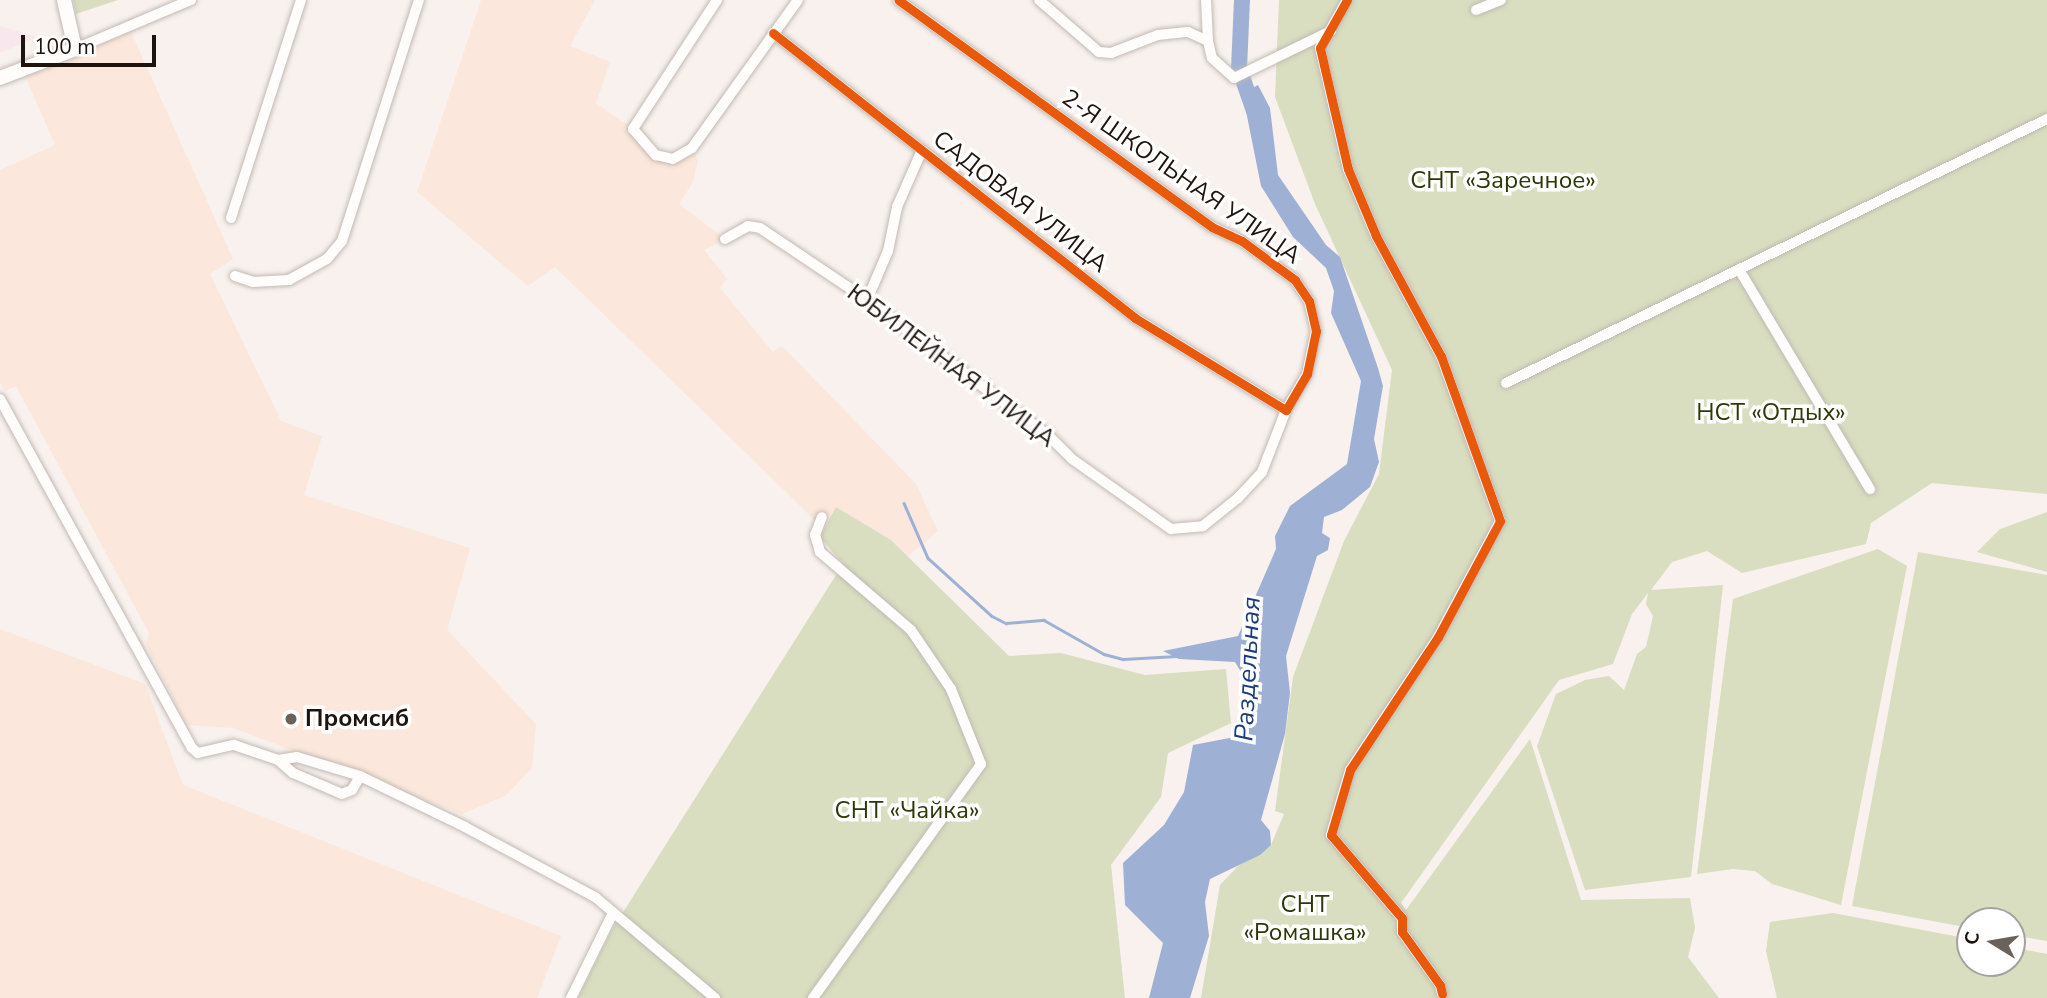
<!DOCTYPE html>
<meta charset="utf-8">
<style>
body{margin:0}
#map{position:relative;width:2047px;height:998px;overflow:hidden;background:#f8f1ed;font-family:"Nunito Sans",sans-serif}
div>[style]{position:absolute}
.commercial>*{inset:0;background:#f8e8ed}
.built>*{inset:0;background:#fbe7db}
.green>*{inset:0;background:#d8debf}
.water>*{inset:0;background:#9eb1d5}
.stream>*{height:2.5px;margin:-1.25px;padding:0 1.25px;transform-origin:1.25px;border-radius:1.25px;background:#9eb1d5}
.river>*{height:16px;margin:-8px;padding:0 8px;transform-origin:8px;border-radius:8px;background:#9eb1d5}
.roads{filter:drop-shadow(0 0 2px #c2b9b4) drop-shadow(0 0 2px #c2b9b4)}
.street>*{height:10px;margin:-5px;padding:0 5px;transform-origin:5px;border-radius:5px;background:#fefdfc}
.secondary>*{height:14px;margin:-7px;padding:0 7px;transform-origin:7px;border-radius:7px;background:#fefdfc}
.cycleway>*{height:9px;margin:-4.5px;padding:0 4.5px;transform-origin:4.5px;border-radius:4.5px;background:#e8590c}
.dots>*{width:19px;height:19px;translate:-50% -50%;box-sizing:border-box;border:4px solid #fff;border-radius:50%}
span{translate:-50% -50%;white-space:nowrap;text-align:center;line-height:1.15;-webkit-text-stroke:7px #fff;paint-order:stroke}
.street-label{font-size:24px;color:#1e130d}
.park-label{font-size:24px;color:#2d3808}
.poi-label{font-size:24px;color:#1e130d;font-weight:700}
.left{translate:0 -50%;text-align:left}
.water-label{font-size:26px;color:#193c7c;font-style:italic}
.north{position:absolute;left:1956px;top:907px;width:70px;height:70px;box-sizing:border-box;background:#fff;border:2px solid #a5a19e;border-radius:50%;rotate:281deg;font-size:19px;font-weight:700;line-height:28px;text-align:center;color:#1e130d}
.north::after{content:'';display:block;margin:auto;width:24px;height:32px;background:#6a615b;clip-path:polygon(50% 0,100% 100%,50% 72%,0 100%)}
.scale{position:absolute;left:21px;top:35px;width:135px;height:32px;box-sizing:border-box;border:4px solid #1e130d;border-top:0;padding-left:9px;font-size:21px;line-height:24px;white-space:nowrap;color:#1e130d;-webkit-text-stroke:5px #fff;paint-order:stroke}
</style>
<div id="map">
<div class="commercial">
<i style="clip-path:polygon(0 26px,37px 37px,0 53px)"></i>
</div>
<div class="built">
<i style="clip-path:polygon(481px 0,595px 0,570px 46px,610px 62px,596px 103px,633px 129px,656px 155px,673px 159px,692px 148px,698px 160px,693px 182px,679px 204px,725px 239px,704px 250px,727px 279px,720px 288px,773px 352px,782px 346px,916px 484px,938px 531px,908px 556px,891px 540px,837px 508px,824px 529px,555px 267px,528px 286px,417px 192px)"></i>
<i style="clip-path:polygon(131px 32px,233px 259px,210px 274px,281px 421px,322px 436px,304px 495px,470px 548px,447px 630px,536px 724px,532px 768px,505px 796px,462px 814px,233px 728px,187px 725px,146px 645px,149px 633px,16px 386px,5px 391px,0 382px,0 170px,55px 145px,25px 76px)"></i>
<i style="clip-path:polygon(0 629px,145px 684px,183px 785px,561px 936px,537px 998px,0 998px)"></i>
</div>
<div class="green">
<i style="clip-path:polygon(73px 0,118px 0,76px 14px)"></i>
<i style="clip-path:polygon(1279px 0,2047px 0,2047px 494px,1932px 483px,1871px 523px,1866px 544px,1742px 573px,1707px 551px,1672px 562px,1651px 590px,1723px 585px,1691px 877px,1585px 890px,1537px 746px,1556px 694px,1585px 680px,1609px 676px,1624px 690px,1637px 654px,1646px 647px,1653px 616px,1646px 604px,1648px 593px,1632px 614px,1613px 664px,1559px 680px,1401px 903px,1406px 910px,1530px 739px,1581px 900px,1690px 898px,1695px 928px,1688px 957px,1719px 998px,1201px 998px,1220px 885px,1238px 866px,1271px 845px,1284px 814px,1275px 811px,1293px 677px,1344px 541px,1379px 474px,1392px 370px,1315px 204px,1275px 97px)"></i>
<i style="clip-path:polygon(836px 507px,891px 540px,1009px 656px,1061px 653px,1145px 675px,1226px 669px,1231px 723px,1168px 753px,1161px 797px,1111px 865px,1125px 998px,578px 998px,610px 933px,843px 564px,820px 537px)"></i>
<i style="clip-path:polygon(2047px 512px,2047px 572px,1977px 552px,2000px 529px)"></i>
<i style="clip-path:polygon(1878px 549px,1907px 566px,1841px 905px,1772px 884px,1755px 871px,1733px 869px,1697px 874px,1733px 599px)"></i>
<i style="clip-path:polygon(1918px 552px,2047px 575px,2047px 941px,2012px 935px,2012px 921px,1970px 921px,1970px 928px,1852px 906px)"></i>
<i style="clip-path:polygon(1833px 913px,1970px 939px,1970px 963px,2012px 963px,2012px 947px,2047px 954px,2047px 998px,1777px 998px,1766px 951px,1770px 922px)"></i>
</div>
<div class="water">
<i style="clip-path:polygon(1258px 85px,1270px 108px,1278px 175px,1326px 245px,1340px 257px,1378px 368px,1383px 386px,1374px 439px,1379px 462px,1370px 487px,1342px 510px,1324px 517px,1322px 533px,1330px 538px,1328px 550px,1317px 556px,1286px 656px,1290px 693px,1285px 734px,1261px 820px,1270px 831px,1271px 845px,1260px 855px,1210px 879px,1205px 902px,1209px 936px,1190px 998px,1149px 998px,1163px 943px,1125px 905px,1123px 863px,1164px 825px,1184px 792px,1193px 745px,1245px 735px,1243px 706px,1255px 695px,1235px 662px,1179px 659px,1163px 651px,1238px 636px,1276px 549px,1275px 536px,1290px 506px,1347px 464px,1361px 381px,1331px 313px,1334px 291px,1326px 268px,1293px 237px,1261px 186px,1245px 106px,1247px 91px)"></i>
</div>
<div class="stream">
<i style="left:904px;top:503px;width:60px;rotate:66.4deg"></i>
<i style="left:928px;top:558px;width:86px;rotate:42.2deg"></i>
<i style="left:992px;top:616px;width:16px;rotate:27deg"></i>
<i style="left:1006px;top:623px;width:38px;rotate:-5deg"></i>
<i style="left:1044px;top:620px;width:69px;rotate:29.5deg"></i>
<i style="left:1104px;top:654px;width:20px;rotate:15deg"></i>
<i style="left:1123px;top:659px;width:54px;rotate:-3.2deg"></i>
</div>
<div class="river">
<i style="left:1242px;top:0;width:68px;rotate:92.5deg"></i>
<i style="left:1239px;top:68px;width:46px;rotate:70.8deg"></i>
</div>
<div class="roads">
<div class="street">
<i style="left:717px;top:0;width:154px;rotate:123.1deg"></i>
<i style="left:633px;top:129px;width:35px;rotate:49deg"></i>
<i style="left:656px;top:155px;width:17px;rotate:13deg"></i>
<i style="left:673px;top:159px;width:22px;rotate:-30deg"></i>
<i style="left:692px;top:148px;width:182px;rotate:-54.4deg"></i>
<i style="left:1039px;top:0;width:79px;rotate:40.9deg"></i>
<i style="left:1099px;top:52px;width:12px;rotate:5deg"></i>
<i style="left:1111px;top:53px;width:50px;rotate:-21deg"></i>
<i style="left:1158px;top:35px;width:30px;rotate:-6deg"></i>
<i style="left:1188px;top:32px;width:22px;rotate:24deg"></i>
<i style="left:1208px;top:41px;width:17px;rotate:77deg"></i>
<i style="left:1212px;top:58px;width:30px;rotate:42deg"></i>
<i style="left:1234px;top:78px;width:108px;rotate:-25.9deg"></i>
<i style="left:1206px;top:0;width:41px;rotate:87.2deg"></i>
<i style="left:1347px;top:0;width:55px;rotate:119.4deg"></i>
<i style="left:1320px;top:48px;width:124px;rotate:77deg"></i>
<i style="left:1348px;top:169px;width:73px;rotate:67.3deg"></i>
<i style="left:1376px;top:236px;width:136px;rotate:61.6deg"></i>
<i style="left:1441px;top:356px;width:175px;rotate:70.3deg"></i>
<i style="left:1500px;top:521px;width:132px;rotate:118.1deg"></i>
<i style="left:1438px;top:637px;width:159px;rotate:123.5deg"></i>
<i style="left:1350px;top:770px;width:68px;rotate:106.3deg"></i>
<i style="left:1331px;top:835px;width:109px;rotate:49.5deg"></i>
<i style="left:1402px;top:918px;width:14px;rotate:90deg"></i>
<i style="left:1402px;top:932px;width:65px;rotate:54.4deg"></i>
<i style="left:1440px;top:985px;width:9px;rotate:77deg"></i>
<i style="left:1476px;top:10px;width:27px;rotate:-22deg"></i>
<i style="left:773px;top:33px;width:461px;rotate:38.2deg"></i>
<i style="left:1135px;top:318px;width:177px;rotate:31.4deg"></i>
<i style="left:1286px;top:410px;width:42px;rotate:-59.7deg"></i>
<i style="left:1307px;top:374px;width:44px;rotate:-78.2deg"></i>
<i style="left:1316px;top:331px;width:31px;rotate:-103deg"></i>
<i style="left:1309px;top:301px;width:25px;rotate:-124deg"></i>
<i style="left:1295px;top:280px;width:66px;rotate:-143.7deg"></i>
<i style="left:1242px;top:241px;width:33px;rotate:-155deg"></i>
<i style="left:1212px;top:227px;width:387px;rotate:-144.1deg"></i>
<i style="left:75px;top:49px;width:126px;rotate:-22.9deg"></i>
<i style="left:231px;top:218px;width:229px;rotate:-72.2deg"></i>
<i style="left:725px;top:239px;width:26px;rotate:-29deg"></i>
<i style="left:748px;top:226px;width:12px;rotate:9deg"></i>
<i style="left:760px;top:228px;width:129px;rotate:33.9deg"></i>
<i style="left:867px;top:300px;width:227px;rotate:36.8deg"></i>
<i style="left:1049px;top:436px;width:33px;rotate:45deg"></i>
<i style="left:1072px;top:459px;width:121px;rotate:35.3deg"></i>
<i style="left:1171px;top:529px;width:32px;rotate:-5deg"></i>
<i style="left:1203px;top:526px;width:45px;rotate:-38.7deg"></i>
<i style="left:1238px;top:498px;width:35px;rotate:-47deg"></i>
<i style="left:1262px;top:472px;width:66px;rotate:-68.8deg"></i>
<i style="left:1740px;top:271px;width:254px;rotate:59.2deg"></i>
<i style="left:235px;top:276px;width:19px;rotate:18deg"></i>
<i style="left:253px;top:282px;width:36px;rotate:-3deg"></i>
<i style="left:289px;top:280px;width:43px;rotate:-28.9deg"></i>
<i style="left:327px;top:259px;width:23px;rotate:-50deg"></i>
<i style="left:342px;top:241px;width:253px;rotate:-72.3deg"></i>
<i style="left:867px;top:300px;width:53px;rotate:-66.8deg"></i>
<i style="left:888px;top:251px;width:45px;rotate:-78.4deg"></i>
<i style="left:897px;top:207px;width:62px;rotate:-66.3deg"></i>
<i style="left:1506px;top:383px;width:602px;rotate:-26.01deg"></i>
<i style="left:0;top:399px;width:398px;rotate:61.2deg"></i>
<i style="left:192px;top:748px;width:8px;rotate:40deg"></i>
<i style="left:198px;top:753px;width:37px;rotate:-13deg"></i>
<i style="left:234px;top:745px;width:46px;rotate:18.8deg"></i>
<i style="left:278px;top:760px;width:20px;rotate:41deg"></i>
<i style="left:293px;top:773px;width:53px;rotate:23.2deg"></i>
<i style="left:342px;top:794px;width:11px;rotate:-22deg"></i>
<i style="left:352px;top:790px;width:16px;rotate:-60deg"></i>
<i style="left:360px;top:776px;width:117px;rotate:25.9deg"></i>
<i style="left:465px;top:827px;width:148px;rotate:28.3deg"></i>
<i style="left:595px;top:897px;width:157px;rotate:40.1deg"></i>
<i style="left:278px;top:760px;width:19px;rotate:-9deg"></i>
<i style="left:297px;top:757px;width:66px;rotate:16.8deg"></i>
<i style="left:571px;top:998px;width:95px;rotate:-63.7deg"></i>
<i style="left:813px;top:998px;width:288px;rotate:-54.3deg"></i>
<i style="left:981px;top:764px;width:81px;rotate:-111.8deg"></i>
<i style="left:951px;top:689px;width:71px;rotate:-124.1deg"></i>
<i style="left:911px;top:630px;width:120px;rotate:-139.4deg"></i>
<i style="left:820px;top:552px;width:18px;rotate:-106deg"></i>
<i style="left:815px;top:535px;width:19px;rotate:-69deg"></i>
</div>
<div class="secondary">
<i style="left:0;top:78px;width:80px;rotate:-21.1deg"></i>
<i style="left:75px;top:49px;width:50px;rotate:-102.7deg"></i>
</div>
</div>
<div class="cycleway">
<i style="left:1347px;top:0;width:55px;rotate:119.4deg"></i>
<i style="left:1320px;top:48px;width:124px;rotate:77deg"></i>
<i style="left:1348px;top:169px;width:73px;rotate:67.3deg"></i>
<i style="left:1376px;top:236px;width:136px;rotate:61.6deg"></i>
<i style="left:1441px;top:356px;width:175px;rotate:70.3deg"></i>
<i style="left:1500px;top:521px;width:132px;rotate:118.1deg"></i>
<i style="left:1438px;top:637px;width:159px;rotate:123.5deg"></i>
<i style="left:1350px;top:770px;width:68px;rotate:106.3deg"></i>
<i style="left:1331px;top:835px;width:109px;rotate:49.5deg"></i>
<i style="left:1402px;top:918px;width:14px;rotate:90deg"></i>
<i style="left:1402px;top:932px;width:65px;rotate:54.4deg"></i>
<i style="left:1440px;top:985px;width:9px;rotate:77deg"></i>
<i style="left:773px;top:33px;width:461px;rotate:38.2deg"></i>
<i style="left:1135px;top:318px;width:177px;rotate:31.4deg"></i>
<i style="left:1286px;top:410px;width:42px;rotate:-59.7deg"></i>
<i style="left:1307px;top:374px;width:44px;rotate:-78.2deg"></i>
<i style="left:1316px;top:331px;width:31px;rotate:-103deg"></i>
<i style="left:1309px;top:301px;width:25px;rotate:-124deg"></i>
<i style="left:1295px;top:280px;width:66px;rotate:-143.7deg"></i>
<i style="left:1242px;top:241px;width:33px;rotate:-155deg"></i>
<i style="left:1212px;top:227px;width:387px;rotate:-144.1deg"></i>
</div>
<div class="dots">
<i style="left:291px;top:719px;background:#6a615b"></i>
</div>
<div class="street-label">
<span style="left:1181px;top:177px;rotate:35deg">2-Я ШКОЛЬНАЯ УЛИЦА</span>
<span style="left:1020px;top:202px;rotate:38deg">САДОВАЯ УЛИЦА</span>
<span style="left:951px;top:366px;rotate:37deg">ЮБИЛЕЙНАЯ УЛИЦА</span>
</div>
<div class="park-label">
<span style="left:1503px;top:181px">СНТ «Заречное»</span>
<span style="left:1771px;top:413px">НСТ «Отдых»</span>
<span style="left:907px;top:811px">СНТ «Чайка»</span>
<span style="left:1305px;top:919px">СНТ<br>«Ромашка»</span>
</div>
<div class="poi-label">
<span class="left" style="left:305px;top:719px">Промсиб</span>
</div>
<div class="water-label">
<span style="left:1248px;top:669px;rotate:-87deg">Раздельная</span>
</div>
<div class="north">С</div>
<div class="scale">100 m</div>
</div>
